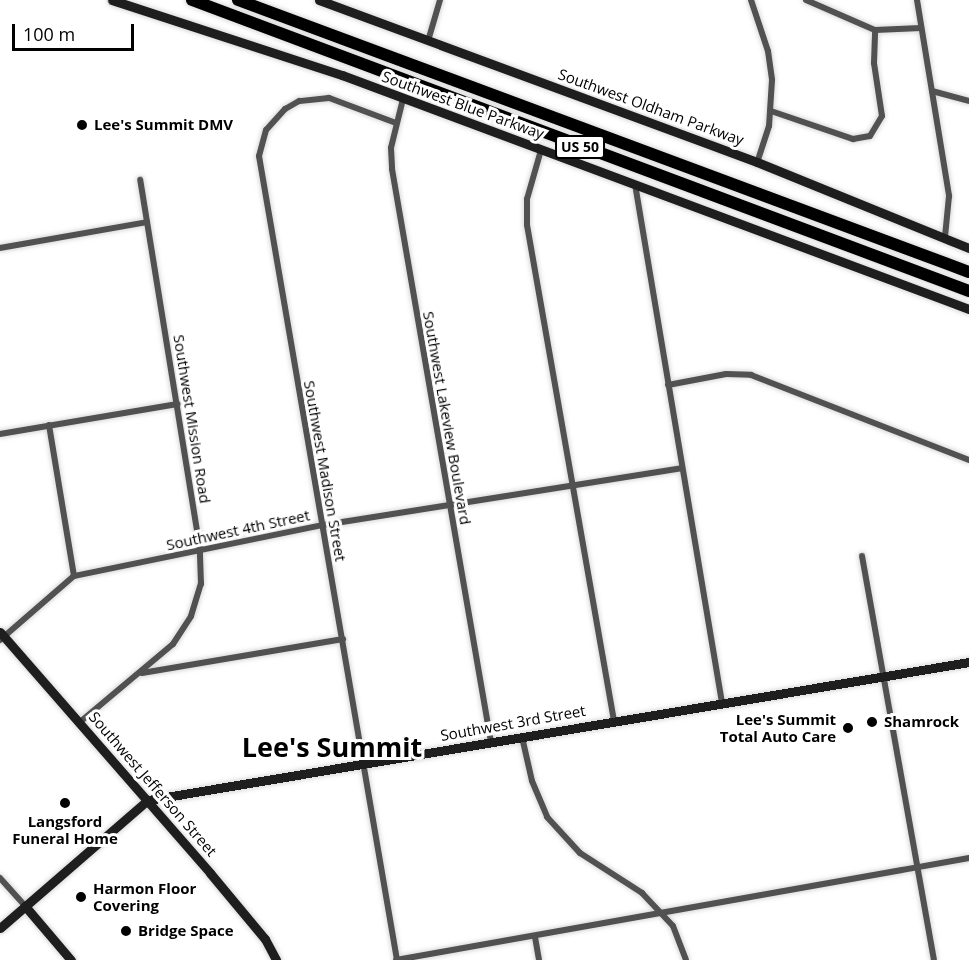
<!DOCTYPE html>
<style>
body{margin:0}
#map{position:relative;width:969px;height:960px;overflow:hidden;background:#fff;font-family:"Open Sans",sans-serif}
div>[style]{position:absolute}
.roads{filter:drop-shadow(0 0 2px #dbdbdb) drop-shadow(0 0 2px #dbdbdb)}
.street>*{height:6px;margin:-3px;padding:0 3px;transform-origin:3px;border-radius:3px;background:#515151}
.secondary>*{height:9px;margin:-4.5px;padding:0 4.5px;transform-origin:4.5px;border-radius:4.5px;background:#1e1e1e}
.highway>*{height:12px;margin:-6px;padding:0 6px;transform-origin:6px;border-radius:6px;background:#000}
.dots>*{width:16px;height:16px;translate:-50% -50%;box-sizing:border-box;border:3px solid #fff;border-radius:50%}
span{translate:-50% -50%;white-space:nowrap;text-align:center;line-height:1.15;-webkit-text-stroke:6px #fff;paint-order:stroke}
.shield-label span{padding:2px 4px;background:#fff;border:2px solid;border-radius:4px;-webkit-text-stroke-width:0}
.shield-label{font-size:14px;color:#000;font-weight:700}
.street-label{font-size:15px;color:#000}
.poi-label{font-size:15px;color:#000;font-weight:700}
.left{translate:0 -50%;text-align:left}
.right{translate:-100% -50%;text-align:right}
.town-label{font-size:27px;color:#000;font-weight:700}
.scale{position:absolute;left:12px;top:24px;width:122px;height:27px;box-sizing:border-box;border:3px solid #000;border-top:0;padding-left:8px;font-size:18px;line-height:21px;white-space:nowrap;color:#000;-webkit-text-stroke:4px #fff;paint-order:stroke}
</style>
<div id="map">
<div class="roads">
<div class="street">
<i style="left:751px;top:0;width:54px;rotate:71.6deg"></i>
<i style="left:768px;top:51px;width:29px;rotate:82deg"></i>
<i style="left:772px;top:80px;width:46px;rotate:93.7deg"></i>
<i style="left:769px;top:126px;width:38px;rotate:108deg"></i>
<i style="left:806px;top:0;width:75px;rotate:23.5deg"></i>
<i style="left:875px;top:30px;width:46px;rotate:-2.5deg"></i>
<i style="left:917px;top:0;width:199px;rotate:80.7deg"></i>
<i style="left:949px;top:196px;width:41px;rotate:95.6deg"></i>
<i style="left:428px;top:41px;width:43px;rotate:-73.7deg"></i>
<i style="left:932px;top:91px;width:38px;rotate:15deg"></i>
<i style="left:403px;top:99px;width:50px;rotate:103.8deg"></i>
<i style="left:391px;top:148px;width:21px;rotate:87deg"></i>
<i style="left:392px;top:169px;width:581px;rotate:80.2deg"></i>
<i style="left:771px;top:111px;width:87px;rotate:18.9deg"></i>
<i style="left:853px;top:139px;width:17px;rotate:-10deg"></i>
<i style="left:870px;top:136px;width:23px;rotate:-59deg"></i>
<i style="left:882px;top:116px;width:54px;rotate:-98.6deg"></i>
<i style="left:874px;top:63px;width:33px;rotate:-88deg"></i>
<i style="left:396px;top:123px;width:72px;rotate:-159.5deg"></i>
<i style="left:329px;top:98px;width:30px;rotate:174deg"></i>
<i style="left:299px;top:101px;width:16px;rotate:150deg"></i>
<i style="left:285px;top:109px;width:28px;rotate:132deg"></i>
<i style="left:266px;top:130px;width:27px;rotate:105deg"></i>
<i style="left:259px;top:156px;width:816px;rotate:80.26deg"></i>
<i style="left:541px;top:150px;width:51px;rotate:105.9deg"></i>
<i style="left:527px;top:199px;width:26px;rotate:90deg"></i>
<i style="left:527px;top:225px;width:504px;rotate:80.05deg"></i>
<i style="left:635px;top:184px;width:526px;rotate:80.48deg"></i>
<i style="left:0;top:248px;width:149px;rotate:-10deg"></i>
<i style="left:668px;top:385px;width:59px;rotate:-10.7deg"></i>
<i style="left:726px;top:374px;width:25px;rotate:2deg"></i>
<i style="left:751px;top:375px;width:234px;rotate:21.3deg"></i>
<i style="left:49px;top:425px;width:153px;rotate:80.6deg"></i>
<i style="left:0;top:434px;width:180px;rotate:-9.6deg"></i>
<i style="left:862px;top:556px;width:410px;rotate:79.9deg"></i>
<i style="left:0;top:640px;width:98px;rotate:-40.9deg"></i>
<i style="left:74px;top:576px;width:254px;rotate:-11.6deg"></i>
<i style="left:323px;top:525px;width:363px;rotate:-9deg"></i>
<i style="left:142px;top:673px;width:204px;rotate:-9.6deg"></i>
<i style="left:80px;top:722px;width:121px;rotate:-40deg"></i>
<i style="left:173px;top:644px;width:33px;rotate:-57deg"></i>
<i style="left:191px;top:616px;width:34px;rotate:-73deg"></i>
<i style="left:201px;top:584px;width:35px;rotate:-92deg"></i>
<i style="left:200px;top:549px;width:374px;rotate:-99.2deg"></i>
<i style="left:522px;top:737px;width:45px;rotate:77.2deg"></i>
<i style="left:532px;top:781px;width:39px;rotate:67deg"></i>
<i style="left:547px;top:817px;width:49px;rotate:47.5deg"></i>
<i style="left:580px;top:853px;width:74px;rotate:32.8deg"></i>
<i style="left:642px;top:893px;width:45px;rotate:46.8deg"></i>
<i style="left:673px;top:926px;width:36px;rotate:69deg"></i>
<i style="left:0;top:878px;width:38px;rotate:48deg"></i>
<i style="left:535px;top:937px;width:23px;rotate:80deg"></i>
<i style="left:396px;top:960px;width:582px;rotate:-10.09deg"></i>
</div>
<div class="secondary">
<i style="left:112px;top:0;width:242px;rotate:18.1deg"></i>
<i style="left:342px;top:75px;width:669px;rotate:20.47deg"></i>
<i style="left:319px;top:0;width:467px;rotate:20.3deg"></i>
<i style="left:757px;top:162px;width:229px;rotate:22.1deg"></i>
<i style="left:0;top:632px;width:320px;rotate:48.9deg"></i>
<i style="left:210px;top:873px;width:86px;rotate:50.2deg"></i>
<i style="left:265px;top:939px;width:24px;rotate:62deg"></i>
<i style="left:25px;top:906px;width:71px;rotate:49.6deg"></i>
<i style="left:0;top:928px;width:196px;rotate:-40.9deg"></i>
<i style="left:148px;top:800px;width:833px;rotate:-9.54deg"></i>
</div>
<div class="highway">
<i style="left:192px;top:0;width:830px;rotate:20.53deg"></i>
<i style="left:238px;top:0;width:780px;rotate:20.41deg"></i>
</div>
</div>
<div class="dots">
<i style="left:82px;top:125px;background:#000"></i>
<i style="left:872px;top:722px;background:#000"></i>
<i style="left:848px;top:728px;background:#000"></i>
<i style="left:65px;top:803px;background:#000"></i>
<i style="left:81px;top:897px;background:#000"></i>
<i style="left:126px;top:931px;background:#000"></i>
</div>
<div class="shield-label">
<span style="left:580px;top:147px">US 50</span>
</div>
<div class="street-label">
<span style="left:463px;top:105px;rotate:20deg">Southwest Blue Parkway</span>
<span style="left:651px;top:107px;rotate:20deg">Southwest Oldham Parkway</span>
<span style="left:447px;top:418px;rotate:80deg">Southwest Lakeview Boulevard</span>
<span style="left:192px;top:419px;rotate:81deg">Southwest Mission Road</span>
<span style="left:325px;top:471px;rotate:80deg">Southwest Madison Street</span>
<span style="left:238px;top:530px;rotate:-12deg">Southwest 4th Street</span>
<span style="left:513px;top:723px;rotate:-10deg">Southwest 3rd Street</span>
<span style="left:153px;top:784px;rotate:49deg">Southwest Jefferson Street</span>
</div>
<div class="poi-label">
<span class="left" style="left:94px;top:125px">Lee's Summit DMV</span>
<span class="right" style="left:836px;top:728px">Lee's Summit<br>Total Auto Care</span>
<span class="left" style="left:884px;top:722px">Shamrock</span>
<span style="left:65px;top:830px">Langsford<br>Funeral Home</span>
<span class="left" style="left:93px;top:897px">Harmon Floor<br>Covering</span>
<span class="left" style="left:138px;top:931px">Bridge Space</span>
</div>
<div class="town-label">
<span style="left:332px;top:747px">Lee's Summit</span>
</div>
<div class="scale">100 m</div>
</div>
